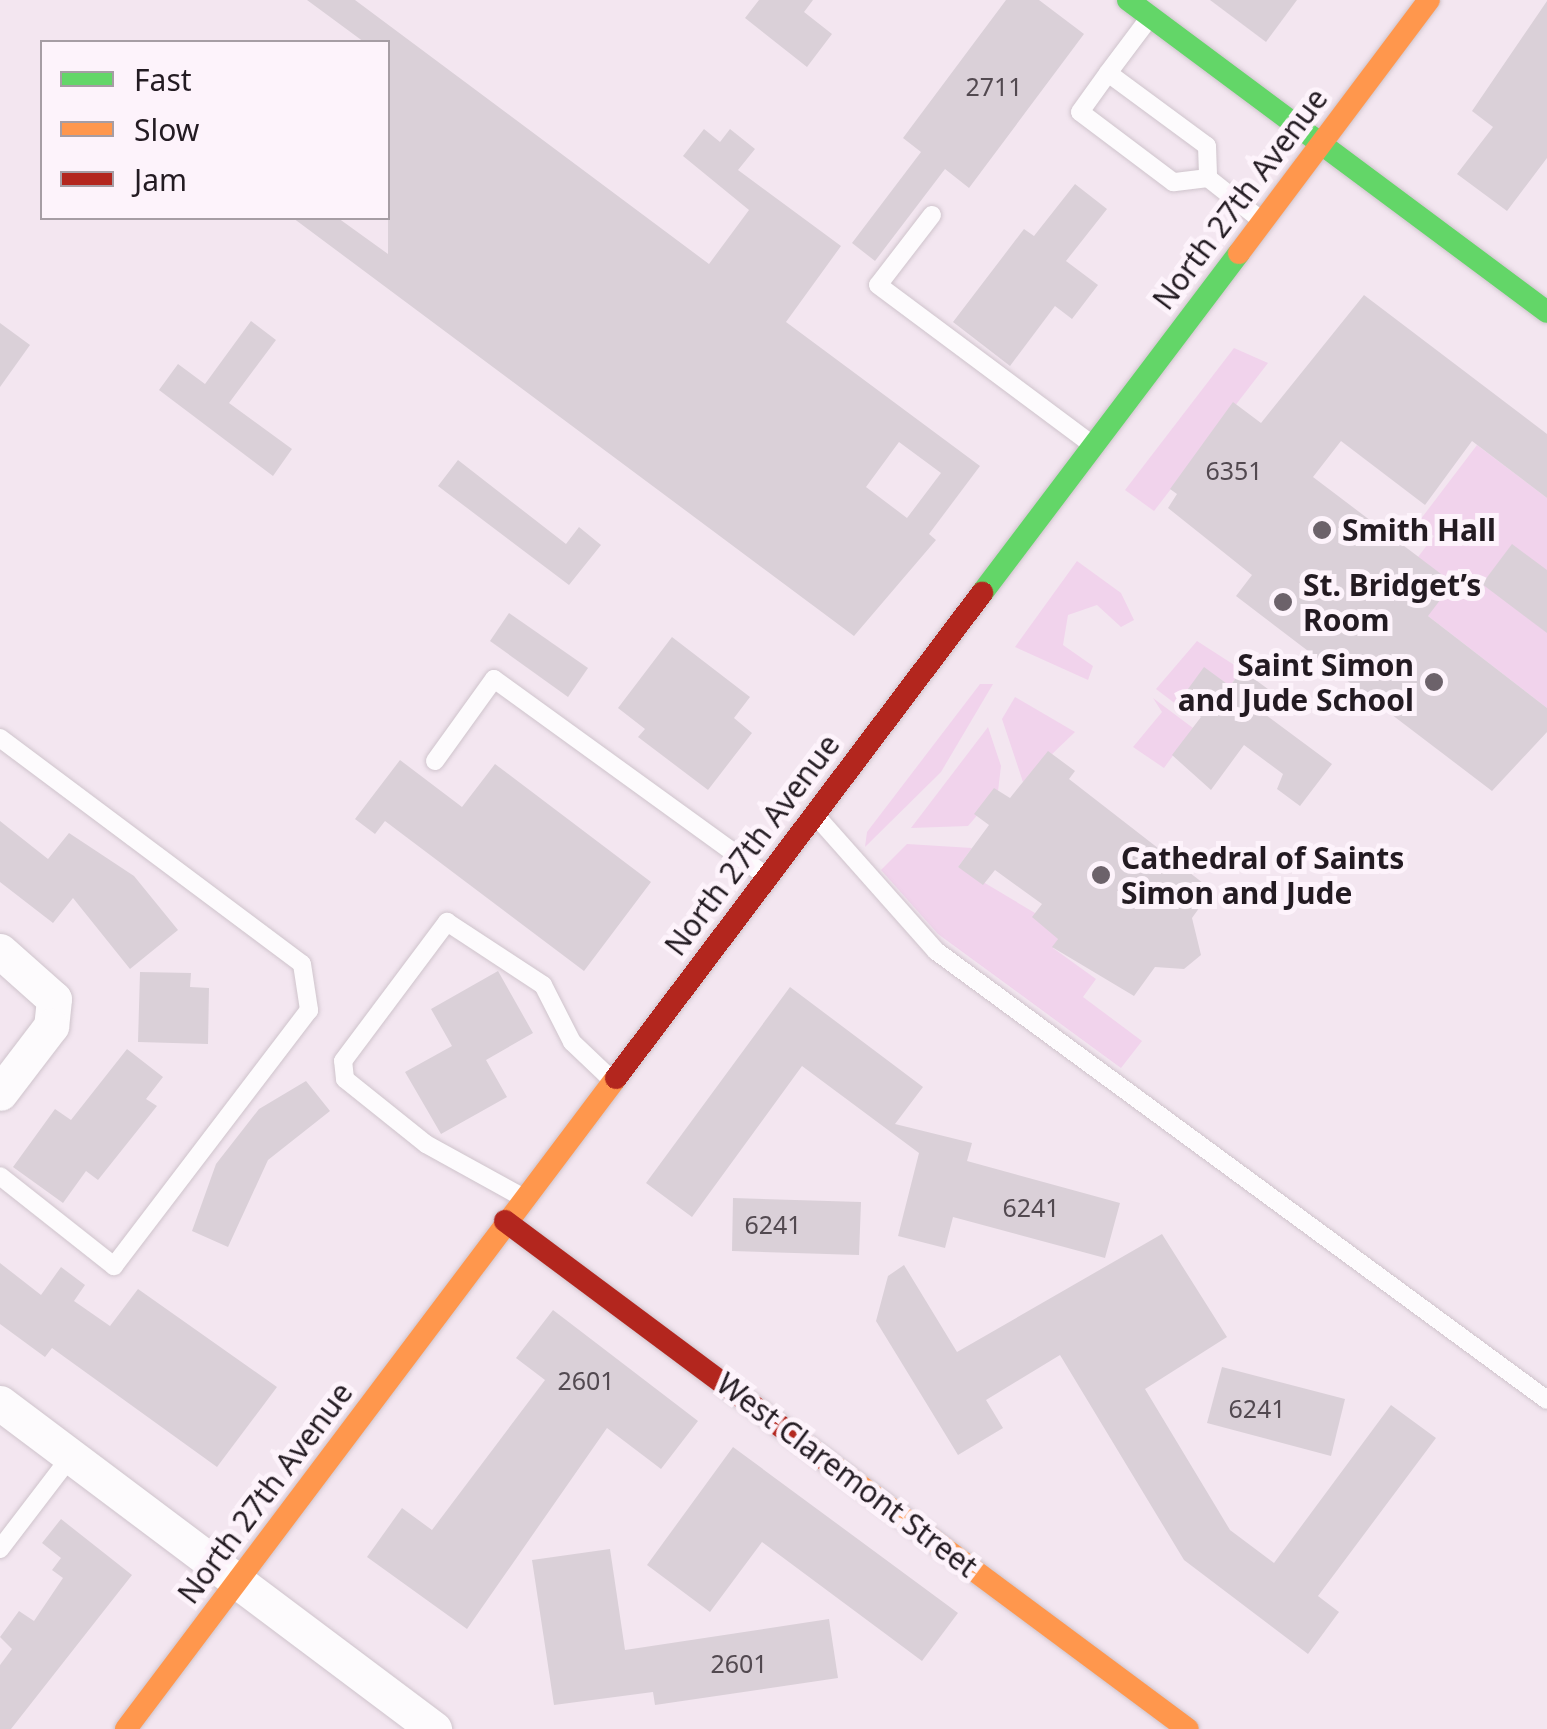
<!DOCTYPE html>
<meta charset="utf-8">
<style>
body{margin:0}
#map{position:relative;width:1547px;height:1729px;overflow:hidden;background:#f3e6f0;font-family:"Noto Sans",sans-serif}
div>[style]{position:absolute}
.green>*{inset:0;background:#f1d3ec}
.building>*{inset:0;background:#dad0d8}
.roads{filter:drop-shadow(0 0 2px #cfc4cc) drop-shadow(0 0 2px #cfc4cc)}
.lane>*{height:18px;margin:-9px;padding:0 9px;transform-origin:9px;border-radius:9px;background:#fdfbfd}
.street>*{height:35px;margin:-17.5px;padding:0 17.5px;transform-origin:17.5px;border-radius:17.5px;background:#fdfbfd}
.fast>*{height:22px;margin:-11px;padding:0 11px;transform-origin:11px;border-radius:11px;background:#63d668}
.slow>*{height:22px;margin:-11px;padding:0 11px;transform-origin:11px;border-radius:11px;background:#ff974d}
.jam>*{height:22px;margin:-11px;padding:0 11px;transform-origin:11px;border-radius:11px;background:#b3261e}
.dots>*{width:28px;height:28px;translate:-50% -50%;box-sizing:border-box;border:5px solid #fdf3fb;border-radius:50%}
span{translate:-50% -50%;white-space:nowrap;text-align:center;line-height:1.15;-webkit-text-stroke:10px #fdf3fb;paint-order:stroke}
.number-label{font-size:25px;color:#524950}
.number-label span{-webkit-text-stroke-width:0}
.street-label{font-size:30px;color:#231b22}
.poi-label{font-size:30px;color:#231b22;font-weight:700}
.left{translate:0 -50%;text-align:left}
.right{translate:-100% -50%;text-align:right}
.legend{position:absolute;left:40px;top:40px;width:350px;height:180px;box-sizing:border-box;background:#fdf3fb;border:2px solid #a69da4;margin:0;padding:12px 18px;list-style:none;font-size:30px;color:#231b22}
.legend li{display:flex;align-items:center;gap:20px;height:50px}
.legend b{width:50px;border:2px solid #a69da4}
</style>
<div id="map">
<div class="green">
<i style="clip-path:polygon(1234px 348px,1268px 363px,1154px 511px,1125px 490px)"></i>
<i style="clip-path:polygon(1477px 445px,1547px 498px,1547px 708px,1428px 616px,1418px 557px,1434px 536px,1417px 524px)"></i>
<i style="clip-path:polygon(1077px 561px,1121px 593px,1134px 620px,1121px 627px,1097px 605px,1068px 615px,1063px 645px,1093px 666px,1088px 680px,1015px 647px)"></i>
<i style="clip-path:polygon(1197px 641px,1242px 670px,1230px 686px,1204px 668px,1177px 705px,1156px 689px)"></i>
<i style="clip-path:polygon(980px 684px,993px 684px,941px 772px,865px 847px,867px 832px)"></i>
<i style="clip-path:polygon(1015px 697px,1075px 732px,1023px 782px,1002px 719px)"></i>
<i style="clip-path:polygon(1153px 698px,1193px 728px,1164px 768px,1133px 747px,1162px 712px)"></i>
<i style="clip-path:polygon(988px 727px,1001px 766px,998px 791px,968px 826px,911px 828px)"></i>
<i style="clip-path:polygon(907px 844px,972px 848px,958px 867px,1035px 913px,1058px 939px,1053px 948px,1096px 979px,1083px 997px,1142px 1041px,1121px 1068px,938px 934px,881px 870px)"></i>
</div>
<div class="building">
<i style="clip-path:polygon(evenodd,307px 0,355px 0,709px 264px,749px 210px,683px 156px,704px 129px,720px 142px,730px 129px,755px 149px,738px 170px,841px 246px,786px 322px,980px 466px,929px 534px,936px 540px,854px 636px,293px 218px,338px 218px,388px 254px,388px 42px,364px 42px,307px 0,899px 442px,941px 473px,907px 518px,866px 487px,899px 442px)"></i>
<i style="clip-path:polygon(759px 0,813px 0,804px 12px,832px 34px,807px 67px,745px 18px)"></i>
<i style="clip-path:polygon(1006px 0,1039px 0,1084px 34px,969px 188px,945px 169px,875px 261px,852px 243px,921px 152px,903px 138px)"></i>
<i style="clip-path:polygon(1210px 0,1297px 0,1266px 42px)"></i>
<i style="clip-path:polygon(1547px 1px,1547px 158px,1507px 211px,1457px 174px,1493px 127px,1472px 111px)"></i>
<i style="clip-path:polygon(1075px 184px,1107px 209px,1066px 261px,1098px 285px,1072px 319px,1055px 306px,1010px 366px,953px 322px,1024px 229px,1034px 236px)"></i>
<i style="clip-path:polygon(1364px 295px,1547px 434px,1547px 498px,1472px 441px,1425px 505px,1341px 441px,1313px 477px,1453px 583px,1428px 616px,1547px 708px,1547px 732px,1492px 791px,1236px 596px,1252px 575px,1168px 508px,1177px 494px,1170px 489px,1233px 402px,1261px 423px)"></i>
<i style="clip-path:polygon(251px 321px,276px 340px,229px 403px,292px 449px,273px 476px,159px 390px,178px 364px,205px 384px)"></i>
<i style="clip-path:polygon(0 323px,30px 345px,0 387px)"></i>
<i style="clip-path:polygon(458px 460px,566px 544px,579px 527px,601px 545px,569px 585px,438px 486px)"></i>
<i style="clip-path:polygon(1512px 544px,1547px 570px,1547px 633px,1482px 584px)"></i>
<i style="clip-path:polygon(509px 613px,588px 668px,568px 697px,490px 641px)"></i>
<i style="clip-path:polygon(672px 637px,750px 697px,734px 718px,752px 733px,708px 790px,638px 737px,645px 729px,618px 708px)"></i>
<i style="clip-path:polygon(1204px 667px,1230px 686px,1242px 670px,1279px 697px,1266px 715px,1332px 764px,1300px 806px,1277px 789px,1283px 774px,1244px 745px,1211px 790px,1172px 755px,1201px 717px,1180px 700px)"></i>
<i style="clip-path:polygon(1048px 751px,1075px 771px,1069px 779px,1212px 890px,1192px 918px,1201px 955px,1184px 969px,1155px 967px,1134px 996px,1052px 947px,1058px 939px,1032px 917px,1042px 904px,995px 870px,983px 885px,958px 867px,989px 825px,974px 814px,994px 788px,1010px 798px)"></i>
<i style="clip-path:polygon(400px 760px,462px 807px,495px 764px,651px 882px,584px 971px,385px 821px,375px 834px,355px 819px)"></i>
<i style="clip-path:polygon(0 821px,48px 859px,69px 833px,134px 876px,178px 930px,130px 969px,73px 898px,53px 923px,0 882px)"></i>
<i style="clip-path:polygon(498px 971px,533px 1033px,486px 1060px,507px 1097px,441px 1134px,405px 1072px,452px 1046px,431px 1009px)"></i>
<i style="clip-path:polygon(140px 972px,191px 973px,190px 987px,209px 988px,208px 1044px,138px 1042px)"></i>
<i style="clip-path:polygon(790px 987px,923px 1087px,895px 1124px,972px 1143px,967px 1161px,1120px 1203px,1105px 1258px,953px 1217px,945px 1248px,898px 1236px,919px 1153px,802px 1066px,692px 1217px,646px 1183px)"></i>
<i style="clip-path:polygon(127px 1049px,163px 1077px,146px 1099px,157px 1106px,98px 1180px,86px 1171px,63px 1203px,13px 1167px,55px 1109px,71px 1120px)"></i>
<i style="clip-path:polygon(306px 1081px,330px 1111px,268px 1160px,228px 1247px,192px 1231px,216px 1164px,259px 1109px)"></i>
<i style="clip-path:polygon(733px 1198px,861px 1202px,859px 1255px,732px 1251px)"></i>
<i style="clip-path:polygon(1162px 1234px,1227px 1337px,1145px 1389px,1230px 1530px,1274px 1563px,1391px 1405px,1436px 1438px,1318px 1596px,1339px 1612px,1308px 1654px,1184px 1560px,1060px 1355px,986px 1400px,1003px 1428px,958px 1455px,876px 1321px,888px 1276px,904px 1265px,957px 1352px)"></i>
<i style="clip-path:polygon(0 1263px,41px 1295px,61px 1267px,85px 1285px,74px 1301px,110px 1326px,138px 1289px,277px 1387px,217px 1467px,52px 1348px,45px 1357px,0 1324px)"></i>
<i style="clip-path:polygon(553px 1310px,698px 1421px,661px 1469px,607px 1428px,467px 1629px,367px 1557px,402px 1508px,432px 1530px,545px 1380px,516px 1358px)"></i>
<i style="clip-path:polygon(1222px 1367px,1345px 1399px,1331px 1456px,1207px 1423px)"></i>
<i style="clip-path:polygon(733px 1447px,958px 1613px,922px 1661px,762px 1542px,710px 1612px,647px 1565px)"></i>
<i style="clip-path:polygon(61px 1519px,132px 1575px,11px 1729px,0 1729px,0 1665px,12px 1649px,0 1637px,19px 1611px,34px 1621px,63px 1578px,52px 1570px,61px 1558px,42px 1543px)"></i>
<i style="clip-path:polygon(610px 1549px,625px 1650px,829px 1619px,838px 1678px,655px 1705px,653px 1692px,554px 1705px,532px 1560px)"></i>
</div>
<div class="roads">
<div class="lane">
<i style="left:1108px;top:73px;width:123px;rotate:36.4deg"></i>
<i style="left:1207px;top:146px;width:32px;rotate:88deg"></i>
<i style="left:1208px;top:178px;width:35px;rotate:173deg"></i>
<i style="left:1173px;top:182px;width:116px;rotate:-143deg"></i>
<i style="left:1080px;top:112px;width:48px;rotate:-54.3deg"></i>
<i style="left:1108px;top:73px;width:70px;rotate:-53.1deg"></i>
<i style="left:1208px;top:178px;width:68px;rotate:38.4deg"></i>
<i style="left:932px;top:215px;width:88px;rotate:127.6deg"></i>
<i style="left:878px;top:285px;width:266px;rotate:36.7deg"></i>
<i style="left:0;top:738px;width:377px;rotate:36.8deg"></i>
<i style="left:302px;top:964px;width:47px;rotate:81.3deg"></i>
<i style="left:309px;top:1010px;width:322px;rotate:127.3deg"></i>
<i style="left:114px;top:1266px;width:145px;rotate:-141.7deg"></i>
<i style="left:435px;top:761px;width:101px;rotate:-54.3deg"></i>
<i style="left:494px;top:679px;width:334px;rotate:35.9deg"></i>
<i style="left:817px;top:817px;width:179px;rotate:48.4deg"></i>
<i style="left:936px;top:951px;width:758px;rotate:36.31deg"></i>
<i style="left:522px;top:1197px;width:110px;rotate:-151.1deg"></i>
<i style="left:426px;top:1144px;width:104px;rotate:-141.3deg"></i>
<i style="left:345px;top:1079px;width:18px;rotate:-96deg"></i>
<i style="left:343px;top:1061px;width:174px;rotate:-53.2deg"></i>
<i style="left:447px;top:922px;width:115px;rotate:33.3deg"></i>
<i style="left:543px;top:985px;width:64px;rotate:63deg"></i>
<i style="left:572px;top:1042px;width:54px;rotate:43.5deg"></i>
<i style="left:0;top:1549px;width:117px;rotate:-52.6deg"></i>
</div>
<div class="street">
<i style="left:0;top:951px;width:72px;rotate:41.6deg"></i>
<i style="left:54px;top:999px;width:27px;rotate:96deg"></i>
<i style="left:51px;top:1026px;width:84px;rotate:127.3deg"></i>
<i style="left:0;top:1403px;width:543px;rotate:36.91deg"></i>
</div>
<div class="fast">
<i style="left:1128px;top:0;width:522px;rotate:36.67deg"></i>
<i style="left:982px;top:593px;width:426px;rotate:-52.9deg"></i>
</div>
<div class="slow">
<i style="left:1239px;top:253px;width:316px;rotate:-53.1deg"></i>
<i style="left:824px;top:1459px;width:453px;rotate:36.6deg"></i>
<i style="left:126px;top:1729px;width:815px;rotate:-53.03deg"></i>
</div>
<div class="jam">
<i style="left:616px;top:1078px;width:608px;rotate:-52.96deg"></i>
<i style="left:505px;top:1221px;width:398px;rotate:36.7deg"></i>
</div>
</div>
<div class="dots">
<i style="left:1322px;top:530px;background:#6c626a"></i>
<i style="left:1283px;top:602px;background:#6c626a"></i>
<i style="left:1434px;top:682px;background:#6c626a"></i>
<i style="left:1101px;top:875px;background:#6c626a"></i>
</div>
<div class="number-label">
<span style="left:994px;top:86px">2711</span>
<span style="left:1234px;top:470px">6351</span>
<span style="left:1031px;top:1207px">6241</span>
<span style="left:773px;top:1224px">6241</span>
<span style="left:586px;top:1380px">2601</span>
<span style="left:1257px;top:1408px">6241</span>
<span style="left:739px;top:1663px">2601</span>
</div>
<div class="street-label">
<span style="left:1240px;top:199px;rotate:-53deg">North 27th Avenue</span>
<span style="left:752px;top:845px;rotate:-53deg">North 27th Avenue</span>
<span style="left:847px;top:1475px;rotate:37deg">West Claremont Street</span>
<span style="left:265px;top:1493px;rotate:-53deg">North 27th Avenue</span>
</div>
<div class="poi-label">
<span class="left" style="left:1342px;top:530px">Smith Hall</span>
<span class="left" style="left:1303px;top:602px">St. Bridget’s<br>Room</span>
<span class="right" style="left:1414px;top:682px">Saint Simon<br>and Jude School</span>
<span class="left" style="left:1121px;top:875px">Cathedral of Saints<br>Simon and Jude</span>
</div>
<ul class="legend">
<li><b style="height:12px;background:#63d668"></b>Fast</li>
<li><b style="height:12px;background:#ff974d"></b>Slow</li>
<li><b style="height:12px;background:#b3261e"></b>Jam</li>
</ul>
</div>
